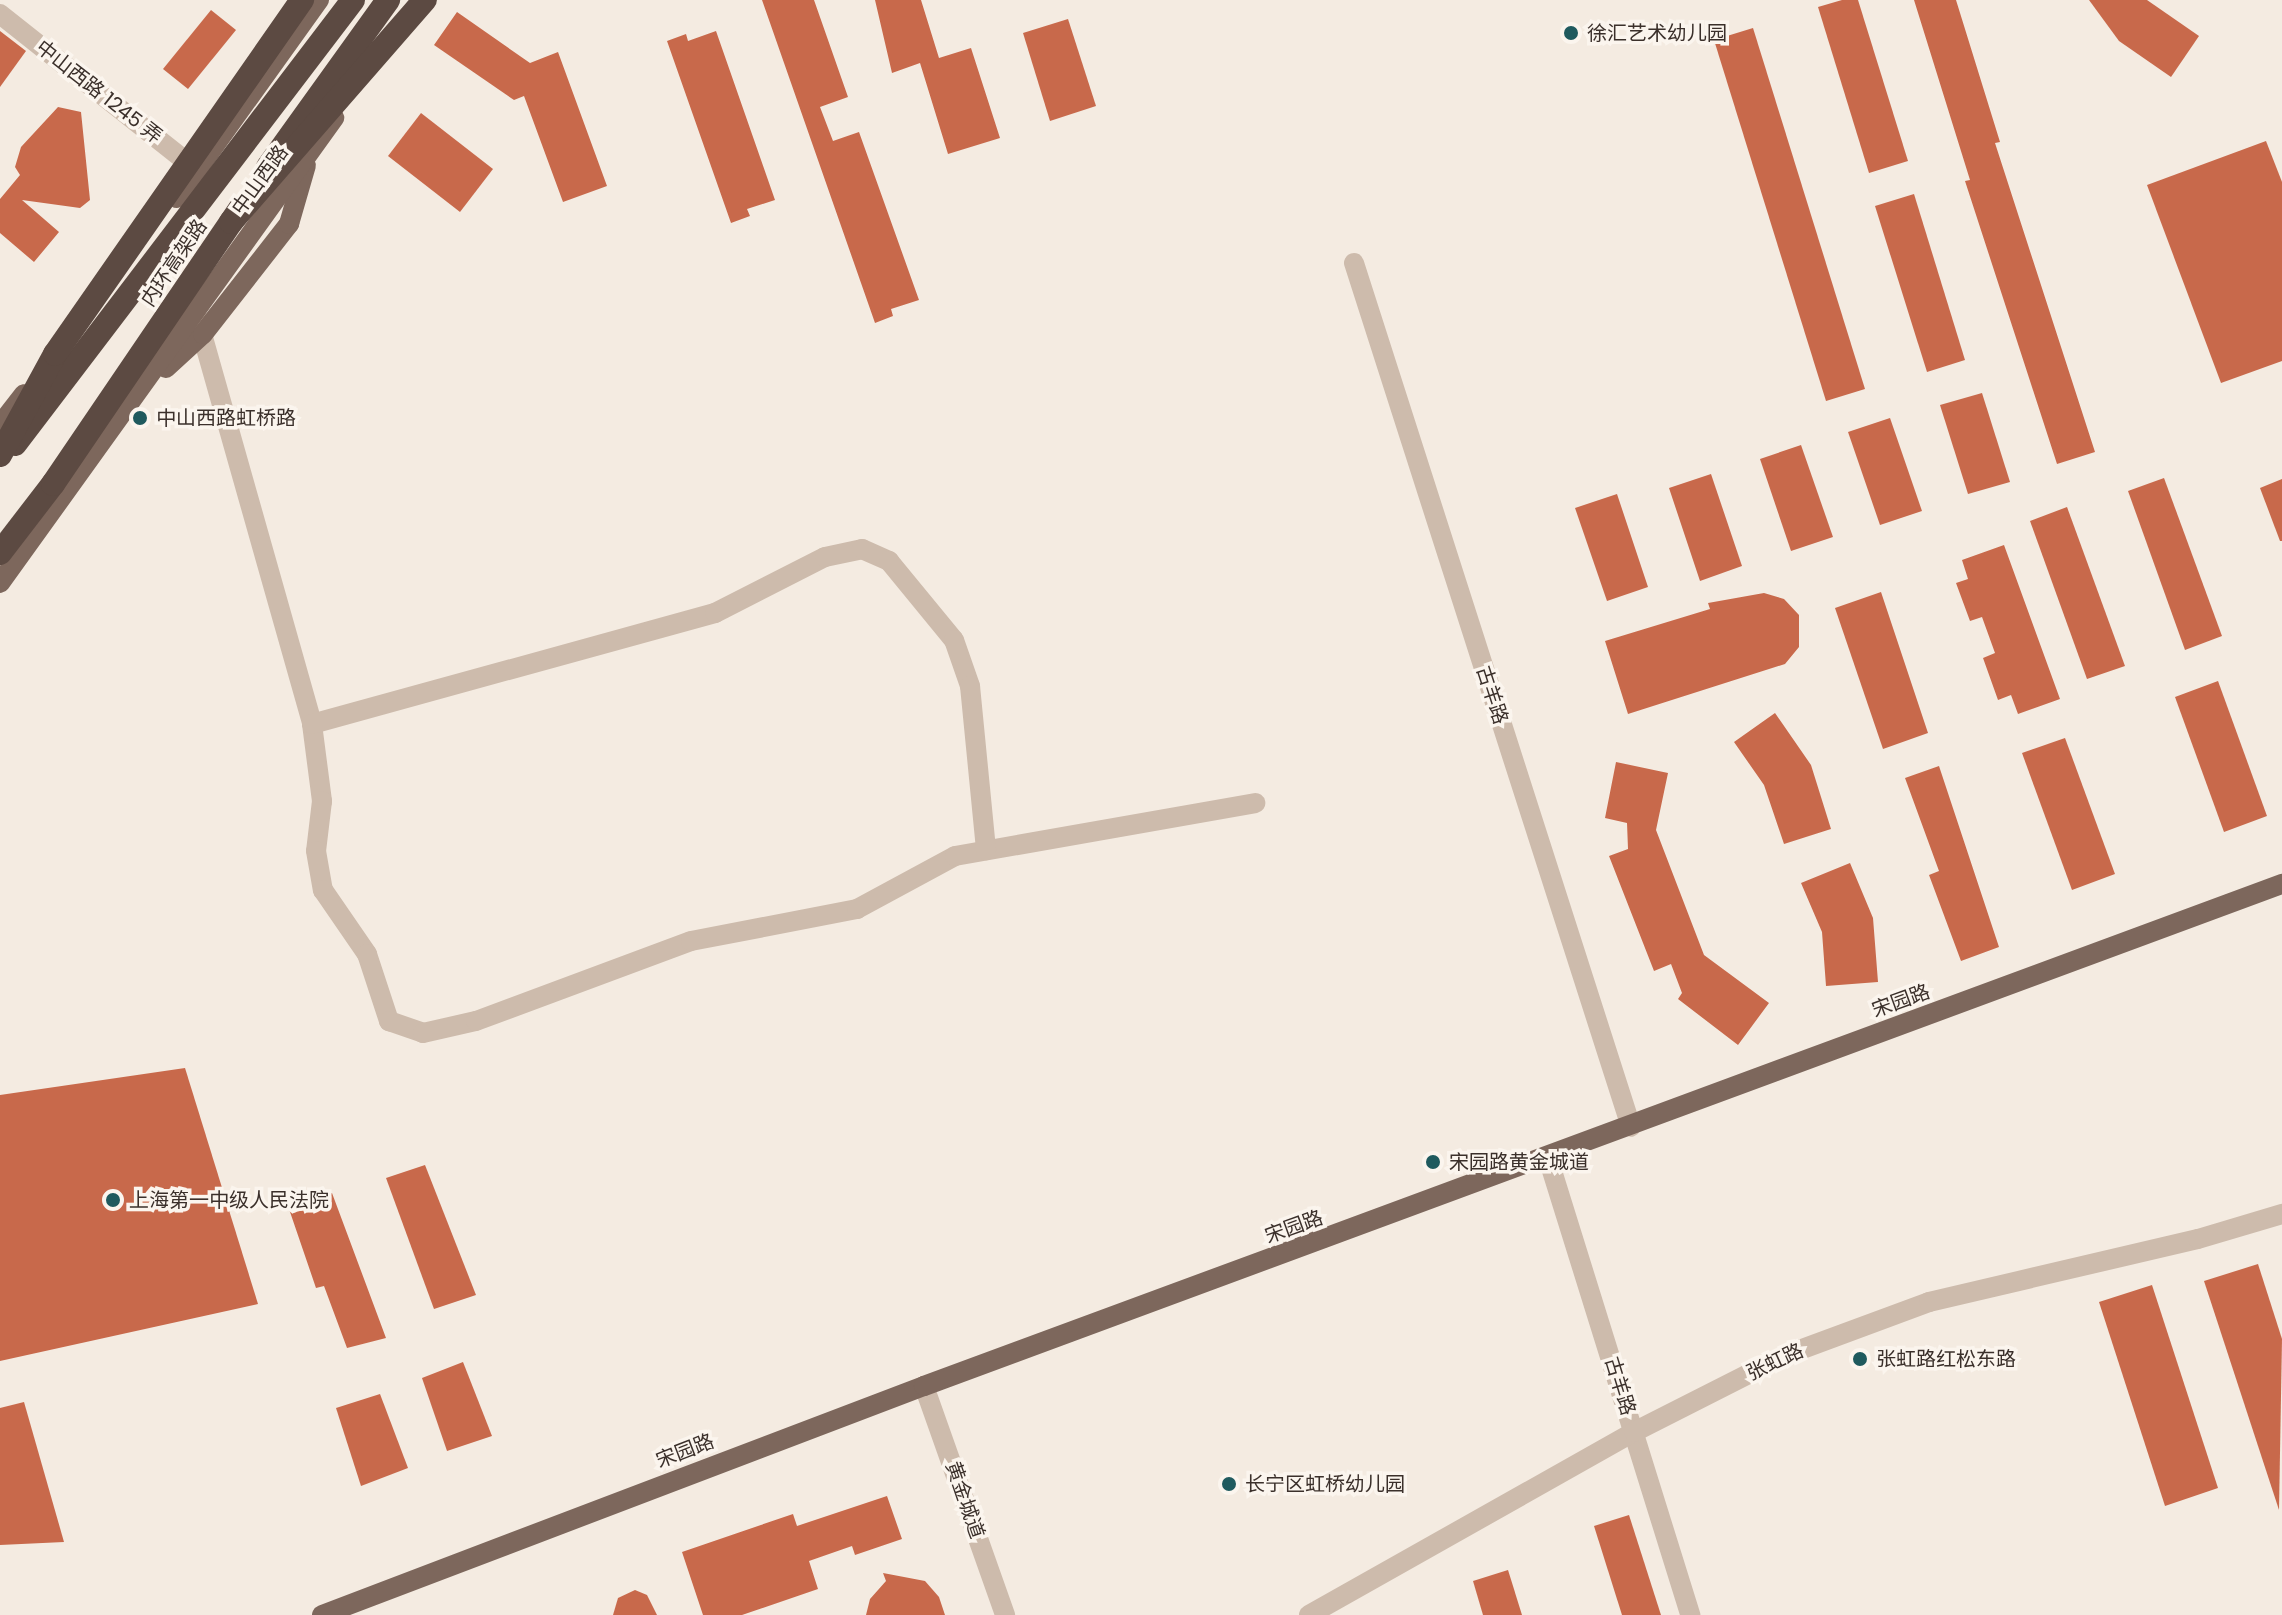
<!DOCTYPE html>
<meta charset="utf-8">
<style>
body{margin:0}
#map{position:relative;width:2282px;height:1615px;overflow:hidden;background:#f4ebe1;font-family:Poppins,"Noto Sans SC",sans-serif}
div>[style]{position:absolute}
.building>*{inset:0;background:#c8694b}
.minor>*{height:20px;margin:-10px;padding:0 10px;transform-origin:10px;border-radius:10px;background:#cdbbac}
.major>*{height:20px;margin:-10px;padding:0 10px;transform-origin:10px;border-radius:10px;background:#7d675c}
.highway>*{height:24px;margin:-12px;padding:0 12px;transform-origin:12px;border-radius:12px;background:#5c4a42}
.highway-bridge>*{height:24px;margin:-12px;padding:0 12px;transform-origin:12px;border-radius:12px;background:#5c4a42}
.dots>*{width:22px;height:22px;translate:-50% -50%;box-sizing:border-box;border:4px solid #fbf5ee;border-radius:50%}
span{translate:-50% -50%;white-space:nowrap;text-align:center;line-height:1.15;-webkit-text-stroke:7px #fbf5ee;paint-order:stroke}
.poi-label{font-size:20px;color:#3b302b}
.left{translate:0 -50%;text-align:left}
.street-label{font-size:20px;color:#3b302b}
</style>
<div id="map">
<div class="building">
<i style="clip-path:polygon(762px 0,814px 0,848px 97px,820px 107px,833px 141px,859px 132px,919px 300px,891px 309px,893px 316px,875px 323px)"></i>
<i style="clip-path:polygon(875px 0,921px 0,939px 58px,971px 48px,1000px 138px,948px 154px,920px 63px,892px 73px)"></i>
<i style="clip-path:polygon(1842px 0,1858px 0,1908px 161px,1869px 173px,1818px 7px)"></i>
<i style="clip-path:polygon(1914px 0,1956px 0,2000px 142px,1995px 143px,2095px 452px,2057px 464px,1965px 181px,1970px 180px)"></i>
<i style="clip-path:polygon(2089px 0,2147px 0,2199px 36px,2171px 77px,2119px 41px)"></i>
<i style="clip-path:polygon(211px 10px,236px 30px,188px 89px,163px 69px)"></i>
<i style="clip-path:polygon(457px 12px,530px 63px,558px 52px,607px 186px,563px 202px,524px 96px,514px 100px,434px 45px)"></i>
<i style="clip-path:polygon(1068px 19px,1096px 106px,1050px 121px,1023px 33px)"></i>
<i style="clip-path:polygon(1753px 28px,1865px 389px,1826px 401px,1714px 40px)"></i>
<i style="clip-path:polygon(0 31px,26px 51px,0 87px)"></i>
<i style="clip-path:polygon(716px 31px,775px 200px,747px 209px,750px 216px,731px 223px,667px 41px,686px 34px,688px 41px)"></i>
<i style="clip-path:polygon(58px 107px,81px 112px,90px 200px,80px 208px,22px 200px,59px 232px,34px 262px,0 233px,0 199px,20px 175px,15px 167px,21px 147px)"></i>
<i style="clip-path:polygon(421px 113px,493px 169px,460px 212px,388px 156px)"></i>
<i style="clip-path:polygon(2266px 141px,2282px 182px,2282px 361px,2221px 383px,2147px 185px)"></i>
<i style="clip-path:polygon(1914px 194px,1965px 360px,1927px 372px,1875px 206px)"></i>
<i style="clip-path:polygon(1982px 393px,2010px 482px,1968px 494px,1940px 405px)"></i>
<i style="clip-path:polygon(1890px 418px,1922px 511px,1880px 525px,1848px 432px)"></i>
<i style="clip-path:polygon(1801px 445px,1833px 537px,1791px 551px,1760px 459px)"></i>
<i style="clip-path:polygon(1711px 474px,1742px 566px,1700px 581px,1669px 488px)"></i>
<i style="clip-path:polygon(2164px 478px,2222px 636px,2185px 650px,2128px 491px)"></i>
<i style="clip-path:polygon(2282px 479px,2282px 541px,2280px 541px,2260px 488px)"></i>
<i style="clip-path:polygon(1617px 494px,1648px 587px,1607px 601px,1575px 508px)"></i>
<i style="clip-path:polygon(2067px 507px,2125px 666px,2087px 679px,2030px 521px)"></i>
<i style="clip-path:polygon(2004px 545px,2060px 699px,2018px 714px,2011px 695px,1998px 700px,1983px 658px,1995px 653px,1982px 617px,1970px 621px,1956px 583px,1968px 579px,1962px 560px)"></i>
<i style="clip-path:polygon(1881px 592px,1928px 733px,1883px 749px,1835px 608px)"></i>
<i style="clip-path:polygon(1764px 593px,1784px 599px,1799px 615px,1799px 647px,1785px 664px,1628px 714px,1605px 641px,1710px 609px,1708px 603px)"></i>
<i style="clip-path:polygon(2218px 681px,2267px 816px,2224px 832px,2175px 697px)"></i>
<i style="clip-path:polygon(1775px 713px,1811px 765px,1831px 829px,1784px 844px,1764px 785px,1734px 742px)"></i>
<i style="clip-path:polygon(2065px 738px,2115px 874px,2072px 890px,2022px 753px)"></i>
<i style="clip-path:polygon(1616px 762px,1668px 773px,1656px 830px,1704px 955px,1769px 1003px,1738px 1045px,1678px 999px,1682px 993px,1671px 964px,1654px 971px,1609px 856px,1628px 849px,1627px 823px,1605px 818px)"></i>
<i style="clip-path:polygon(1939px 766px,1999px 947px,1961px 961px,1929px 875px,1939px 871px,1905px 778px)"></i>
<i style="clip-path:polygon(1850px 863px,1873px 918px,1878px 982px,1826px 986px,1822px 932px,1801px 883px)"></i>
<i style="clip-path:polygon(185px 1068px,258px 1304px,0 1361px,0 1095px)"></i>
<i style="clip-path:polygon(425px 1165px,476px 1295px,434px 1309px,386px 1178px)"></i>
<i style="clip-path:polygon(332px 1193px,386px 1338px,347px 1348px,324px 1286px,316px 1288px,289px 1209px)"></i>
<i style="clip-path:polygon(2258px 1264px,2282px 1339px,2279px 1510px,2204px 1281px)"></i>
<i style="clip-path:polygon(2152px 1285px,2218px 1488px,2165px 1506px,2099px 1302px)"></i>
<i style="clip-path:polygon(463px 1362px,492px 1436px,447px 1451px,422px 1378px)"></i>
<i style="clip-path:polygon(380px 1394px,408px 1468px,361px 1486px,336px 1408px)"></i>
<i style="clip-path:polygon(24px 1402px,64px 1542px,0 1545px,0 1408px)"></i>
<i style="clip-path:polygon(887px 1496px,902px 1539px,855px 1555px,852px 1546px,809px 1561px,818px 1589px,742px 1615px,703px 1615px,682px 1552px,793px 1514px,797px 1526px)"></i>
<i style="clip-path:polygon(1629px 1515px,1661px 1615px,1622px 1615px,1594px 1526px)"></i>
<i style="clip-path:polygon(1508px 1570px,1522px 1615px,1483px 1615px,1473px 1581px)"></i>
<i style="clip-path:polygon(883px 1573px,925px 1581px,939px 1597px,945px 1615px,866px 1615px,870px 1599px,886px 1581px)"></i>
<i style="clip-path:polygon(635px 1590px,647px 1595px,657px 1615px,613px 1615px,618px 1598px)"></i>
</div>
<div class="minor">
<i style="left:0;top:14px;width:253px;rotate:38.4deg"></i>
<i style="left:1354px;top:263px;width:907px;rotate:72.22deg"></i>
<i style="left:198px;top:320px;width:420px;rotate:74.2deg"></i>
<i style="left:312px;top:724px;width:78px;rotate:82.6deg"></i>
<i style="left:322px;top:801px;width:50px;rotate:96.8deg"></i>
<i style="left:316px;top:851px;width:40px;rotate:80deg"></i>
<i style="left:323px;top:890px;width:78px;rotate:55.5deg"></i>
<i style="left:367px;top:954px;width:71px;rotate:71.8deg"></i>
<i style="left:389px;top:1021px;width:36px;rotate:19deg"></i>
<i style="left:423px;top:1033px;width:54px;rotate:-12.8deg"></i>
<i style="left:476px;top:1021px;width:229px;rotate:-20.4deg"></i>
<i style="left:691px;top:941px;width:169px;rotate:-10.9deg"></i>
<i style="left:857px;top:909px;width:111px;rotate:-28.4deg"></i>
<i style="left:955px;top:856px;width:305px;rotate:-10deg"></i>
<i style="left:312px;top:724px;width:418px;rotate:-15.4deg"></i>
<i style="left:715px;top:613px;width:123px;rotate:-27deg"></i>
<i style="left:825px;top:557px;width:38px;rotate:-12deg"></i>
<i style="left:862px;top:549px;width:30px;rotate:24deg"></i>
<i style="left:889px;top:561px;width:102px;rotate:50.6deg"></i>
<i style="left:954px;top:640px;width:49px;rotate:70.8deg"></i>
<i style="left:970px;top:686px;width:165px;rotate:84.4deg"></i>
<i style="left:1548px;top:1158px;width:479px;rotate:72.7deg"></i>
<i style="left:924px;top:1386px;width:243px;rotate:70.5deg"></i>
<i style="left:1309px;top:1615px;width:373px;rotate:-29.4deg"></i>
<i style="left:1634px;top:1432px;width:170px;rotate:-26.9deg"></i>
<i style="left:1786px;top:1355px;width:153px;rotate:-20.3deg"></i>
<i style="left:1929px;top:1302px;width:276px;rotate:-13.2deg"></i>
<i style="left:2198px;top:1239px;width:88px;rotate:-16.6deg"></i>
</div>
<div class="major">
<i style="left:177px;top:198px;width:244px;rotate:-54.4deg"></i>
<i style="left:166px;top:368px;width:50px;rotate:-42.6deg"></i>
<i style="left:203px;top:334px;width:140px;rotate:-52deg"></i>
<i style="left:289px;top:224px;width:61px;rotate:-73.9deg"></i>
<i style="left:0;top:425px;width:39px;rotate:-52deg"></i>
<i style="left:0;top:583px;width:573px;rotate:-54.31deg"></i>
<i style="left:322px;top:1615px;width:644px;rotate:-20.83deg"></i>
<i style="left:924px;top:1386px;width:1448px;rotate:-20.29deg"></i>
</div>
<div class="highway">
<i style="left:268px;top:167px;width:206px;rotate:-54.3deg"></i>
<i style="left:15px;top:444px;width:558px;rotate:-52.72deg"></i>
<i style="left:0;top:553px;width:87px;rotate:-52.5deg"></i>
<i style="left:53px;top:484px;width:335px;rotate:-55.8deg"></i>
</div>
<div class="highway-bridge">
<i style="left:231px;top:222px;width:295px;rotate:-48.9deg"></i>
<i style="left:0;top:455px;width:115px;rotate:-61.4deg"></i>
<i style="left:55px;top:354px;width:432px;rotate:-55.1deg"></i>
</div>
<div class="dots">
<i style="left:1571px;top:33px;background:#1f5a5e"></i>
<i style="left:140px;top:418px;background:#1f5a5e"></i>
<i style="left:1433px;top:1162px;background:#1f5a5e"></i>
<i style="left:113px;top:1200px;background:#1f5a5e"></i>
<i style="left:1860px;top:1359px;background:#1f5a5e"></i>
<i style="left:1229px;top:1484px;background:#1f5a5e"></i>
</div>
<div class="poi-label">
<span class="left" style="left:1587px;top:33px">徐汇艺术幼儿园</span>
<span class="left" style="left:156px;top:418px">中山西路虹桥路</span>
<span class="left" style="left:1449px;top:1162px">宋园路黄金城道</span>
<span class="left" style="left:129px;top:1200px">上海第一中级人民法院</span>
<span class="left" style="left:1876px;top:1359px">张虹路红松东路</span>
<span class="left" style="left:1245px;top:1484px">长宁区虹桥幼儿园</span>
</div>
<div class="street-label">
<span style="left:99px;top:92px;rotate:38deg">中山西路 1245 弄</span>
<span style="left:260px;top:180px;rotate:-54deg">中山西路</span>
<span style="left:174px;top:263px;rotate:-56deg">内环高架路</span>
<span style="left:1492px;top:695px;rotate:72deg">古羊路</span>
<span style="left:1901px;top:1001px;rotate:-20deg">宋园路</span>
<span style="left:1294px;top:1227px;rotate:-20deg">宋园路</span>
<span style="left:1775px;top:1362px;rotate:-25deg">张虹路</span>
<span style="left:1620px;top:1386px;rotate:73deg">古羊路</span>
<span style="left:685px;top:1451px;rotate:-21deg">宋园路</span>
<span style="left:965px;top:1500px;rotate:71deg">黄金城道</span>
</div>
</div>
